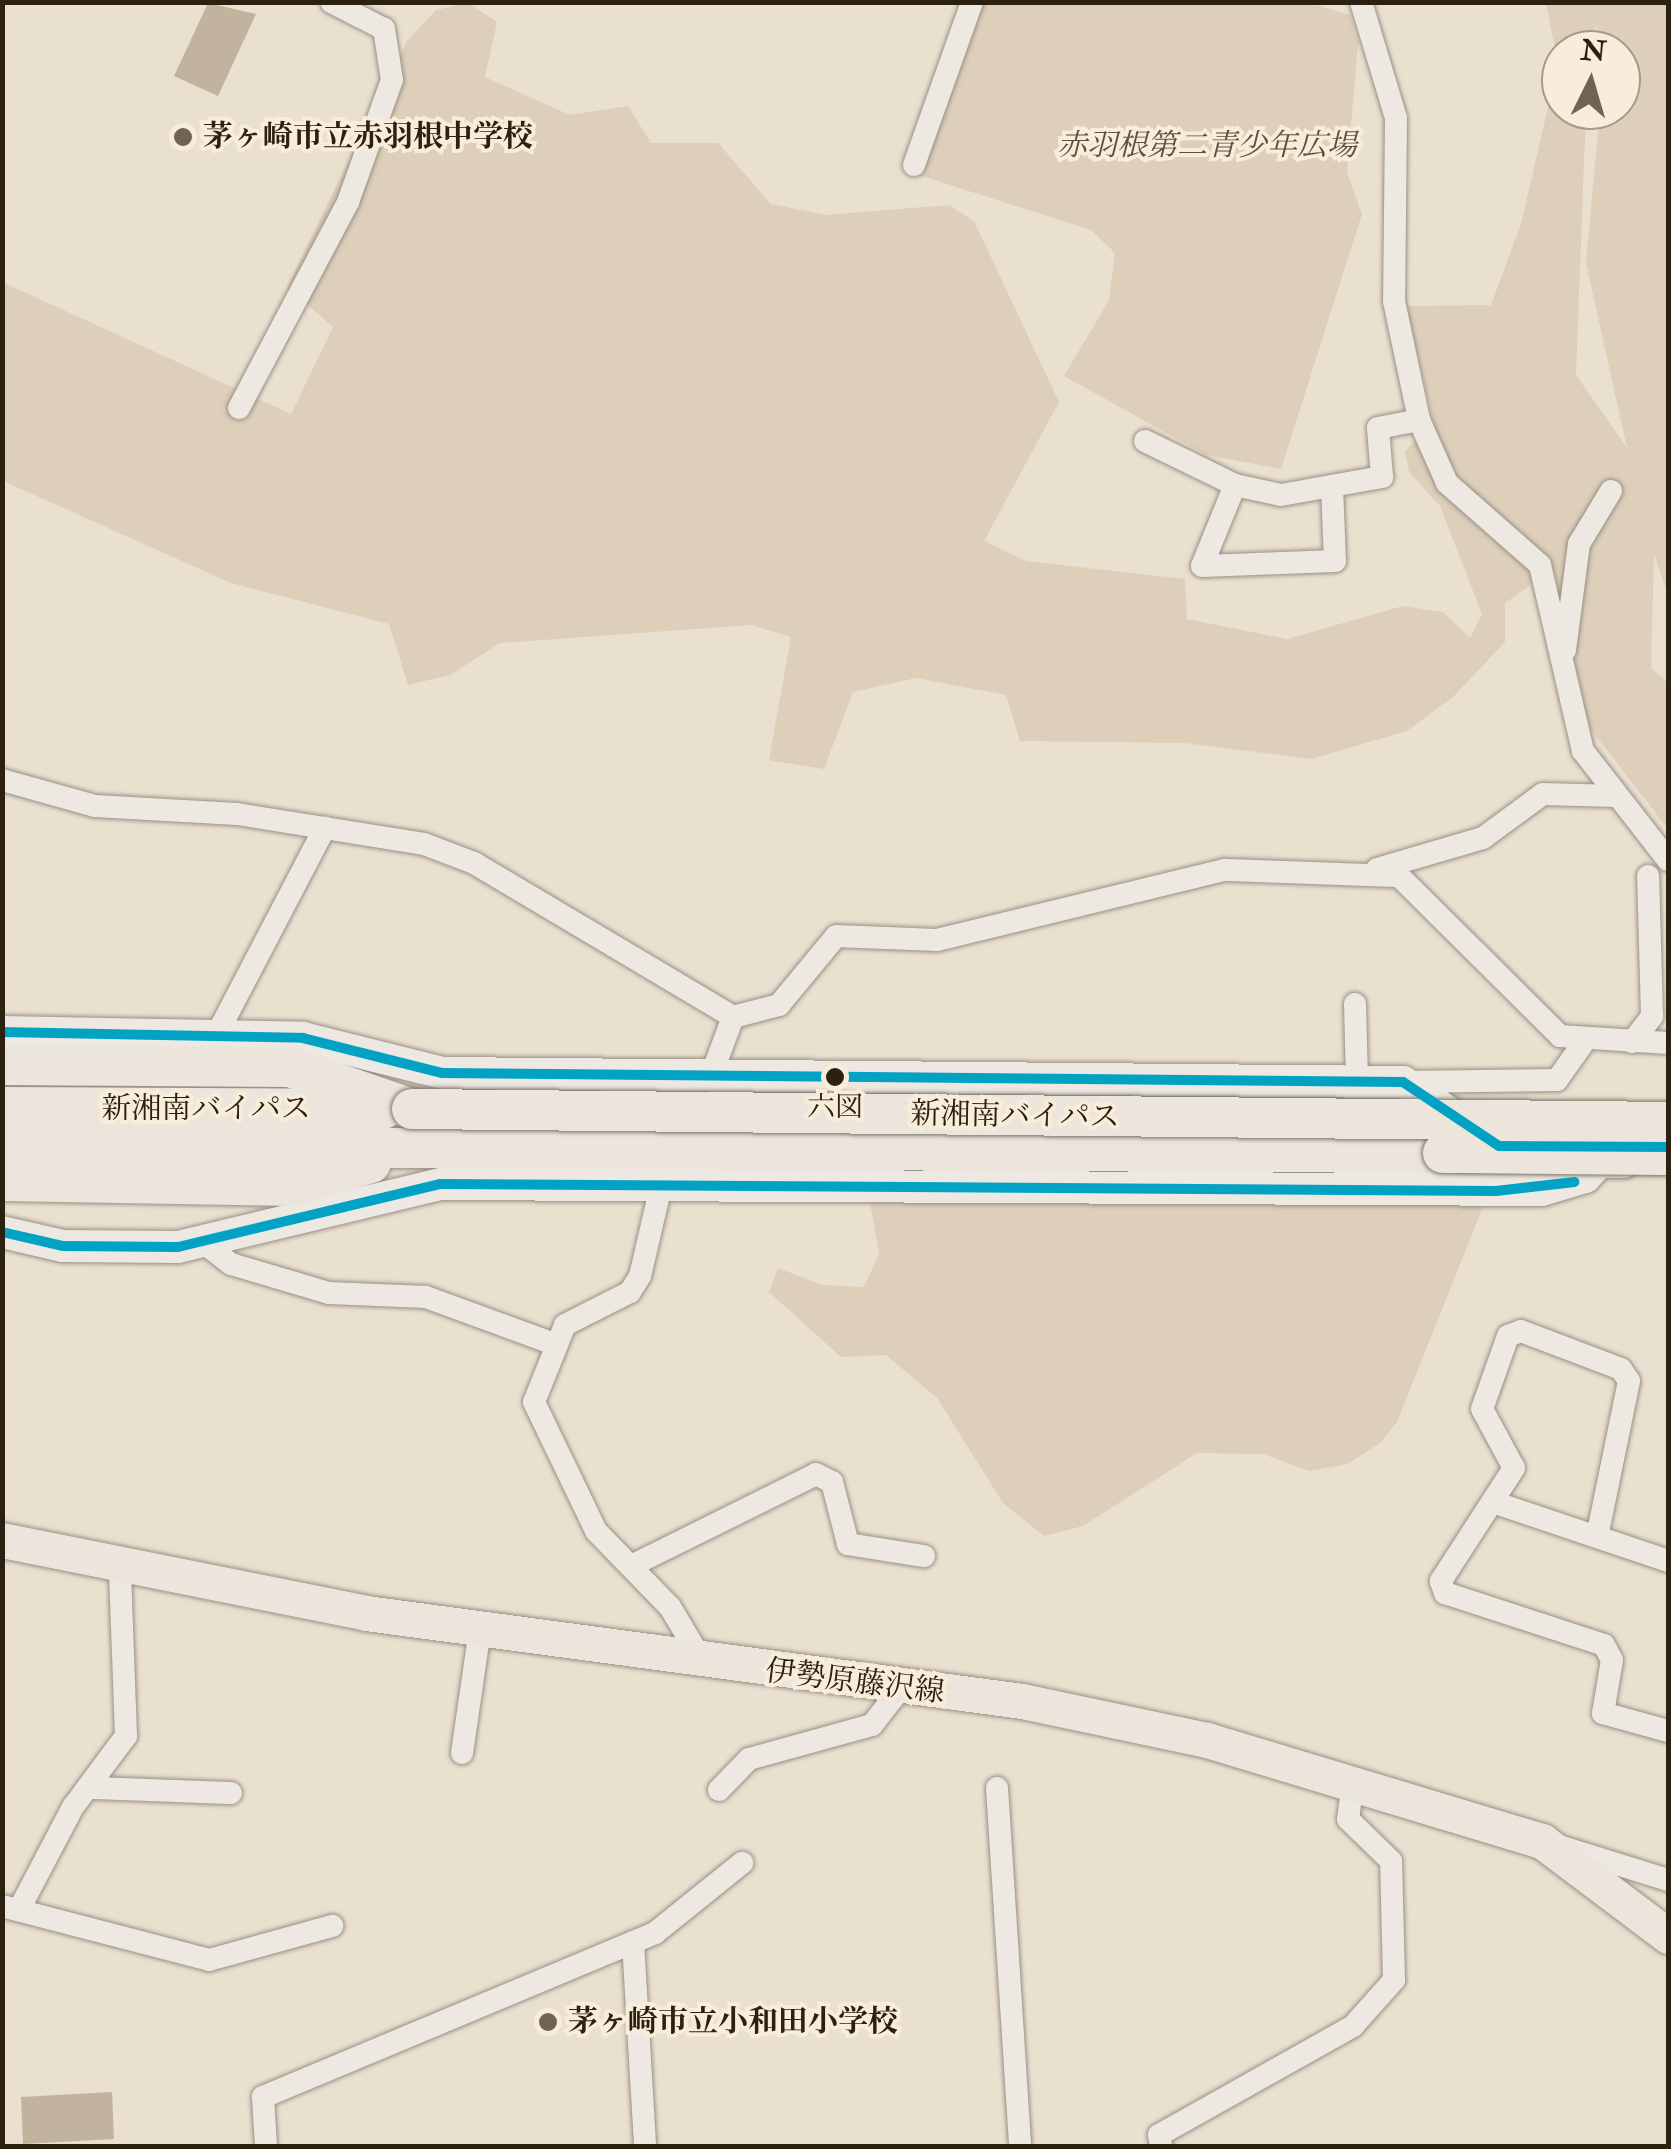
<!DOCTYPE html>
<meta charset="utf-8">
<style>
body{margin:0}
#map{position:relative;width:1671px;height:2149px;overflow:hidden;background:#eae0d0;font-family:"IM FELL Double Pica","Noto Serif JP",serif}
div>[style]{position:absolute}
.green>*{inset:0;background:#ddcfb9}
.water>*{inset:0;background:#c2b39e}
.roads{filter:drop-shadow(0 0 2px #989085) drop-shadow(0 0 2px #989085)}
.street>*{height:22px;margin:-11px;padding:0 11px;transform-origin:11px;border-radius:11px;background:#ede8e1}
.secondary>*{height:32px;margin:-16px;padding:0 16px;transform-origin:16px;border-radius:16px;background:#ede8e1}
.primary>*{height:35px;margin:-17.5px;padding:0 17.5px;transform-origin:17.5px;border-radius:17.5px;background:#ebe5dc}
.highway>*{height:40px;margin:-20px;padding:0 20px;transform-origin:20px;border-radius:20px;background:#ebe5dc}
.bridges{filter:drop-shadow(0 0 2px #7d766c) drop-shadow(0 0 2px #7d766c)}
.highway-bridge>*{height:40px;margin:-20px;padding:0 20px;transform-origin:20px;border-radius:20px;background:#ebe5dc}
.bus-1>*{height:10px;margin:-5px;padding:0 5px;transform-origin:5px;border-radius:5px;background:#02a2c5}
.dots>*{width:28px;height:28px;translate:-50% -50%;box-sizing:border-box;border:5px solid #f8ecda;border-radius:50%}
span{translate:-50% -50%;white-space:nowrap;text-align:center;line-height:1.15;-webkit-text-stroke:8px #f8ecda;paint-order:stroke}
.bus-label{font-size:28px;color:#2c2011}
.poi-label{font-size:30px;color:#2c2011;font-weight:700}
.left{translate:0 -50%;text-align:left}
.park-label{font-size:30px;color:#5e503e;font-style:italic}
.street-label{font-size:30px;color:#2c2011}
.frame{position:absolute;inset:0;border:5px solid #2c2011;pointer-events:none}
.north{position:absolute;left:1541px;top:30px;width:100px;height:100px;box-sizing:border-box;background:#f8ecda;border:2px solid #a69a8a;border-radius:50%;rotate:5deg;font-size:28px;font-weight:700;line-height:40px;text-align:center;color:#2c2011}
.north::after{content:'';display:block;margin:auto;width:35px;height:45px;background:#6e6354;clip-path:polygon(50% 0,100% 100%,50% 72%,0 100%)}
</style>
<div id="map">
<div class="green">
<i style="clip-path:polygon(1306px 2px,1350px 15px,1358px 42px,1347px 173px,1362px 214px,1281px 469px,1206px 455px,1064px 376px,1109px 300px,1115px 253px,1091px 230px,919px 175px,983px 3px)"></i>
<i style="clip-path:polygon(evenodd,468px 3px,497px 22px,485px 77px,570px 115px,628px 106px,651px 143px,718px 143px,771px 204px,826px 215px,949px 205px,974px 221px,1059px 402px,984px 541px,1026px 561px,1185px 579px,1187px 619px,1287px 639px,1403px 606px,1443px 612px,1470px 638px,1482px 614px,1440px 506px,1409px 472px,1405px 451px,1434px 423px,1406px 306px,1491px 305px,1521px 224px,1558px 64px,1546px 3px,1668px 3px,1668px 595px,1654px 554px,1651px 668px,1668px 683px,1668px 829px,1589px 727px,1553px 569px,1505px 603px,1505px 642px,1454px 696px,1407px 731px,1311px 759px,1184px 743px,1020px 741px,1006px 695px,916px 678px,853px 692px,824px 769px,769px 760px,791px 637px,751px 625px,500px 643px,450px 675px,408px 685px,389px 624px,231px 583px,3px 481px,2px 282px,291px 414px,333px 327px,287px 287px,407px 41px,436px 10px,468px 3px,1596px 24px,1602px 50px,1621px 50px,1621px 110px,1600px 110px,1586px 263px,1627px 448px,1576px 375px,1586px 110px,1561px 110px,1561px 50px,1592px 50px,1596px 24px)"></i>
<i style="clip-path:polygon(869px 1197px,1469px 1200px,1483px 1207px,1397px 1422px,1380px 1443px,1348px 1464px,1309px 1471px,1263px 1454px,1197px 1453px,1083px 1526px,1044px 1536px,1003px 1503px,937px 1398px,886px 1355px,841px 1357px,769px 1292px,778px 1268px,822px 1285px,864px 1287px,879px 1254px)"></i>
</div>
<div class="water">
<i style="clip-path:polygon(208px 3px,256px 14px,218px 96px,174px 76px)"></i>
<i style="clip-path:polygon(112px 2092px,114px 2139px,23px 2144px,21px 2097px)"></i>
</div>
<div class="roads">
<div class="street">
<i style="left:1361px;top:2px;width:121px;rotate:73.2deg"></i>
<i style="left:1396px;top:118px;width:183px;rotate:90.6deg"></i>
<i style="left:1394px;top:301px;width:122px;rotate:78.1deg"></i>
<i style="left:1419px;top:420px;width:69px;rotate:66deg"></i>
<i style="left:1447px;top:483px;width:124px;rotate:41.4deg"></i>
<i style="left:1540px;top:565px;width:191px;rotate:77deg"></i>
<i style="left:1583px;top:751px;width:138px;rotate:52.1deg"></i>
<i style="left:914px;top:165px;width:173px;rotate:-70.4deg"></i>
<i style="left:239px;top:408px;width:233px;rotate:-62.1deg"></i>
<i style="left:348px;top:202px;width:130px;rotate:-70.2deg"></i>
<i style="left:392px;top:80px;width:52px;rotate:-98.9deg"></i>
<i style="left:384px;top:29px;width:59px;rotate:-153deg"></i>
<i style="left:1145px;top:441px;width:100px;rotate:26.1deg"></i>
<i style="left:1235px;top:485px;width:47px;rotate:12.3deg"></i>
<i style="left:1281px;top:495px;width:103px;rotate:-10.1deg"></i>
<i style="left:1382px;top:477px;width:49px;rotate:-94.7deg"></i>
<i style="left:1378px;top:428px;width:42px;rotate:-11deg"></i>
<i style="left:1235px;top:485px;width:87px;rotate:112.2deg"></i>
<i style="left:1202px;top:566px;width:133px;rotate:-2.2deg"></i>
<i style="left:1335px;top:561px;width:75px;rotate:-92.3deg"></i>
<i style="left:1565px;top:650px;width:107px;rotate:-82.5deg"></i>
<i style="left:1579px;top:544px;width:62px;rotate:-58.9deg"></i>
<i style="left:2px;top:780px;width:97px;rotate:15.6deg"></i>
<i style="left:95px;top:806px;width:142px;rotate:3.2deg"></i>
<i style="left:237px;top:814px;width:189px;rotate:9.1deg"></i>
<i style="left:424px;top:844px;width:53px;rotate:20.8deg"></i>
<i style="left:474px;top:863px;width:301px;rotate:30.7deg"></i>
<i style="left:733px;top:1017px;width:48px;rotate:-14.6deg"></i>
<i style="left:779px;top:1005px;width:89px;rotate:-50.4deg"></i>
<i style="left:836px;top:936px;width:101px;rotate:2.3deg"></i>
<i style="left:937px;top:940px;width:296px;rotate:-13.7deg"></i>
<i style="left:1225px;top:870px;width:174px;rotate:2deg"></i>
<i style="left:1399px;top:876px;width:227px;rotate:44.8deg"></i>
<i style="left:1560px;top:1036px;width:108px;rotate:3.7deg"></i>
<i style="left:1377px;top:869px;width:110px;rotate:-16.3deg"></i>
<i style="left:1483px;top:838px;width:74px;rotate:-36.3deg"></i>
<i style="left:1543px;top:794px;width:73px;rotate:1.6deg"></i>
<i style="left:1355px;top:1004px;width:76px;rotate:88.5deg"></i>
<i style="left:217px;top:1034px;width:233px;rotate:-62.4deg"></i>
<i style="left:1632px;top:1042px;width:33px;rotate:-52deg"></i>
<i style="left:1652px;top:1016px;width:140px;rotate:-91.6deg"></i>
<i style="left:711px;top:1076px;width:63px;rotate:-69.6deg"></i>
<i style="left:1403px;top:1082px;width:154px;rotate:-0.7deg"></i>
<i style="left:1557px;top:1080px;width:47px;rotate:-54.6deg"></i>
<i style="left:661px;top:1186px;width:92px;rotate:103.1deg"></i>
<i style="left:640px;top:1276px;width:19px;rotate:122deg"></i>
<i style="left:630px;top:1292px;width:73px;rotate:153.1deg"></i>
<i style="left:565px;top:1325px;width:83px;rotate:111.9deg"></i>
<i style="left:534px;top:1402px;width:143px;rotate:64.3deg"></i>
<i style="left:596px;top:1531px;width:106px;rotate:45.8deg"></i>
<i style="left:670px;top:1607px;width:61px;rotate:59.2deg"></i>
<i style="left:204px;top:1243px;width:34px;rotate:38deg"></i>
<i style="left:231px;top:1264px;width:102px;rotate:16.5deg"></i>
<i style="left:329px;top:1293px;width:97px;rotate:2.4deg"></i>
<i style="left:426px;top:1297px;width:134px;rotate:20.1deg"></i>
<i style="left:1493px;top:1502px;width:185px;rotate:18.6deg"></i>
<i style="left:1597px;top:1537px;width:159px;rotate:-78.4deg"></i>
<i style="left:1629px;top:1381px;width:14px;rotate:-124deg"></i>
<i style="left:1621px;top:1369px;width:107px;rotate:-159.2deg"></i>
<i style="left:1521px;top:1331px;width:14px;rotate:159deg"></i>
<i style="left:1508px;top:1336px;width:77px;rotate:109.6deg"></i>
<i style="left:1482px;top:1409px;width:67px;rotate:61.5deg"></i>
<i style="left:1514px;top:1468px;width:135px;rotate:122.9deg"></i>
<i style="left:1441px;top:1581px;width:13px;rotate:72deg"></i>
<i style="left:1445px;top:1593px;width:167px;rotate:18.1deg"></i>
<i style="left:1604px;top:1645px;width:17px;rotate:62deg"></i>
<i style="left:1612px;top:1660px;width:54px;rotate:99.6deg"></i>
<i style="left:1603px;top:1713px;width:67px;rotate:15.5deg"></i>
<i style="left:633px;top:1565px;width:204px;rotate:-26.4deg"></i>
<i style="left:816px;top:1474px;width:18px;rotate:27deg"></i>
<i style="left:832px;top:1482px;width:64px;rotate:75.5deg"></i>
<i style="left:848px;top:1544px;width:77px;rotate:9deg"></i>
<i style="left:462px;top:1753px;width:124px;rotate:-81.7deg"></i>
<i style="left:92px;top:1788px;width:139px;rotate:2.1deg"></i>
<i style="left:997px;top:1788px;width:359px;rotate:86.3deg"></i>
<i style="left:719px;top:1790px;width:43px;rotate:-45.9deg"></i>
<i style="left:749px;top:1759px;width:128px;rotate:-15.5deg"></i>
<i style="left:872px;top:1725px;width:47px;rotate:-51.9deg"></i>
<i style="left:1562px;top:1847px;width:111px;rotate:17.3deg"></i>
<i style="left:22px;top:1904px;width:110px;rotate:-62.3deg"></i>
<i style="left:73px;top:1807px;width:89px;rotate:-53.3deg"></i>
<i style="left:126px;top:1736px;width:166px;rotate:-92.1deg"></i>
<i style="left:2px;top:1906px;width:214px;rotate:14.6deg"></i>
<i style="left:209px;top:1960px;width:128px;rotate:-15.5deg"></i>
<i style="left:633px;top:1942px;width:204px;rotate:86.6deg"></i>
<i style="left:266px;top:2146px;width:49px;rotate:-93.5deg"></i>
<i style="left:263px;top:2097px;width:425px;rotate:-22.7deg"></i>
<i style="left:655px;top:1933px;width:112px;rotate:-38.8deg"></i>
<i style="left:1161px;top:2146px;width:11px;rotate:-100deg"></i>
<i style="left:1159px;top:2135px;width:223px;rotate:-29.3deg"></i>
<i style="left:1353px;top:2026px;width:62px;rotate:-48.3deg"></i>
<i style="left:1394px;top:1980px;width:119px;rotate:-91.4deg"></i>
<i style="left:1391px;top:1861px;width:60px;rotate:-135.7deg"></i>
<i style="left:1348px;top:1819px;width:34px;rotate:-82deg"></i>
</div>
<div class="secondary">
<i style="left:2px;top:1032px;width:301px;rotate:1.1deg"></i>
<i style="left:303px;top:1038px;width:143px;rotate:14.1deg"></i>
<i style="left:442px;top:1073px;width:961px;rotate:0.54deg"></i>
<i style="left:1403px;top:1082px;width:76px;rotate:33.7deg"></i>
<i style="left:2px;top:1232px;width:63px;rotate:12.9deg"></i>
<i style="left:63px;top:1246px;width:115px;rotate:0.5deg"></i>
<i style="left:178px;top:1247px;width:270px;rotate:-13.5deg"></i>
<i style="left:441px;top:1184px;width:1101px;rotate:0.31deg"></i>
<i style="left:1542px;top:1190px;width:45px;rotate:-16.8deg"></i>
<i style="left:1585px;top:1177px;width:21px;rotate:-47deg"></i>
<i style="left:1599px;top:1162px;width:25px"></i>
</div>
<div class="primary">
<i style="left:2px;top:1540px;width:371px;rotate:11.3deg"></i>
<i style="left:366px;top:1613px;width:662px;rotate:7.64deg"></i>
<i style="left:1022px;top:1701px;width:189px;rotate:11.9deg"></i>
<i style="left:1207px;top:1740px;width:350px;rotate:16.8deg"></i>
<i style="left:1542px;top:1841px;width:158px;rotate:37deg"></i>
</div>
<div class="highway">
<i style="left:2px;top:1065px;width:288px;rotate:0.4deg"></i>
<i style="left:290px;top:1067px;width:129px;rotate:19deg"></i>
<i style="left:2px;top:1107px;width:381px;rotate:0.3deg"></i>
<i style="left:2px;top:1146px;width:1441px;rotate:0.28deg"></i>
<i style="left:2px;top:1181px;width:292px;rotate:1deg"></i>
<i style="left:294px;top:1186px;width:80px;rotate:-16.6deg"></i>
</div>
</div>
<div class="bridges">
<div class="highway-bridge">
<i style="left:412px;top:1109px;width:1256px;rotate:0.59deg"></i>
<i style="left:1443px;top:1153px;width:225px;rotate:0.5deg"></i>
</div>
</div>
<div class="bus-1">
<i style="left:2px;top:1032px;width:301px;rotate:1.1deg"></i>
<i style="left:303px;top:1038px;width:143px;rotate:14.1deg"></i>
<i style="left:442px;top:1073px;width:961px;rotate:0.54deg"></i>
<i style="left:1403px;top:1082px;width:115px;rotate:33.7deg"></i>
<i style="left:1499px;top:1146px;width:169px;rotate:0.3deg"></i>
<i style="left:2px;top:1232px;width:63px;rotate:12.9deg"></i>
<i style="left:63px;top:1246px;width:115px;rotate:0.5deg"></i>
<i style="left:178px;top:1247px;width:270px;rotate:-13.5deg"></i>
<i style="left:441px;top:1184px;width:1055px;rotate:0.38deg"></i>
<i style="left:1496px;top:1191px;width:79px;rotate:-6.6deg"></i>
</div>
<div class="dots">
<i style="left:183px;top:137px;background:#6e6354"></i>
<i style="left:835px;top:1077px;background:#2c2011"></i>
<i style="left:548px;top:2022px;background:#6e6354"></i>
</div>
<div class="bus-label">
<span style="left:835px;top:1108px">六図</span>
</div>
<div class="poi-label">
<span class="left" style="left:203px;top:137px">茅ヶ崎市立赤羽根中学校</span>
<span class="left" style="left:568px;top:2022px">茅ヶ崎市立小和田小学校</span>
</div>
<div class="park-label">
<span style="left:1207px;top:146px">赤羽根第二青少年広場</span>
</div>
<div class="street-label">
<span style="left:206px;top:1109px">新湘南バイパス</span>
<span style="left:1015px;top:1116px;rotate:1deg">新湘南バイパス</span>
<span style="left:855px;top:1682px;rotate:7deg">伊勢原藤沢線</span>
</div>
<div class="frame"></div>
<div class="north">N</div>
</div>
